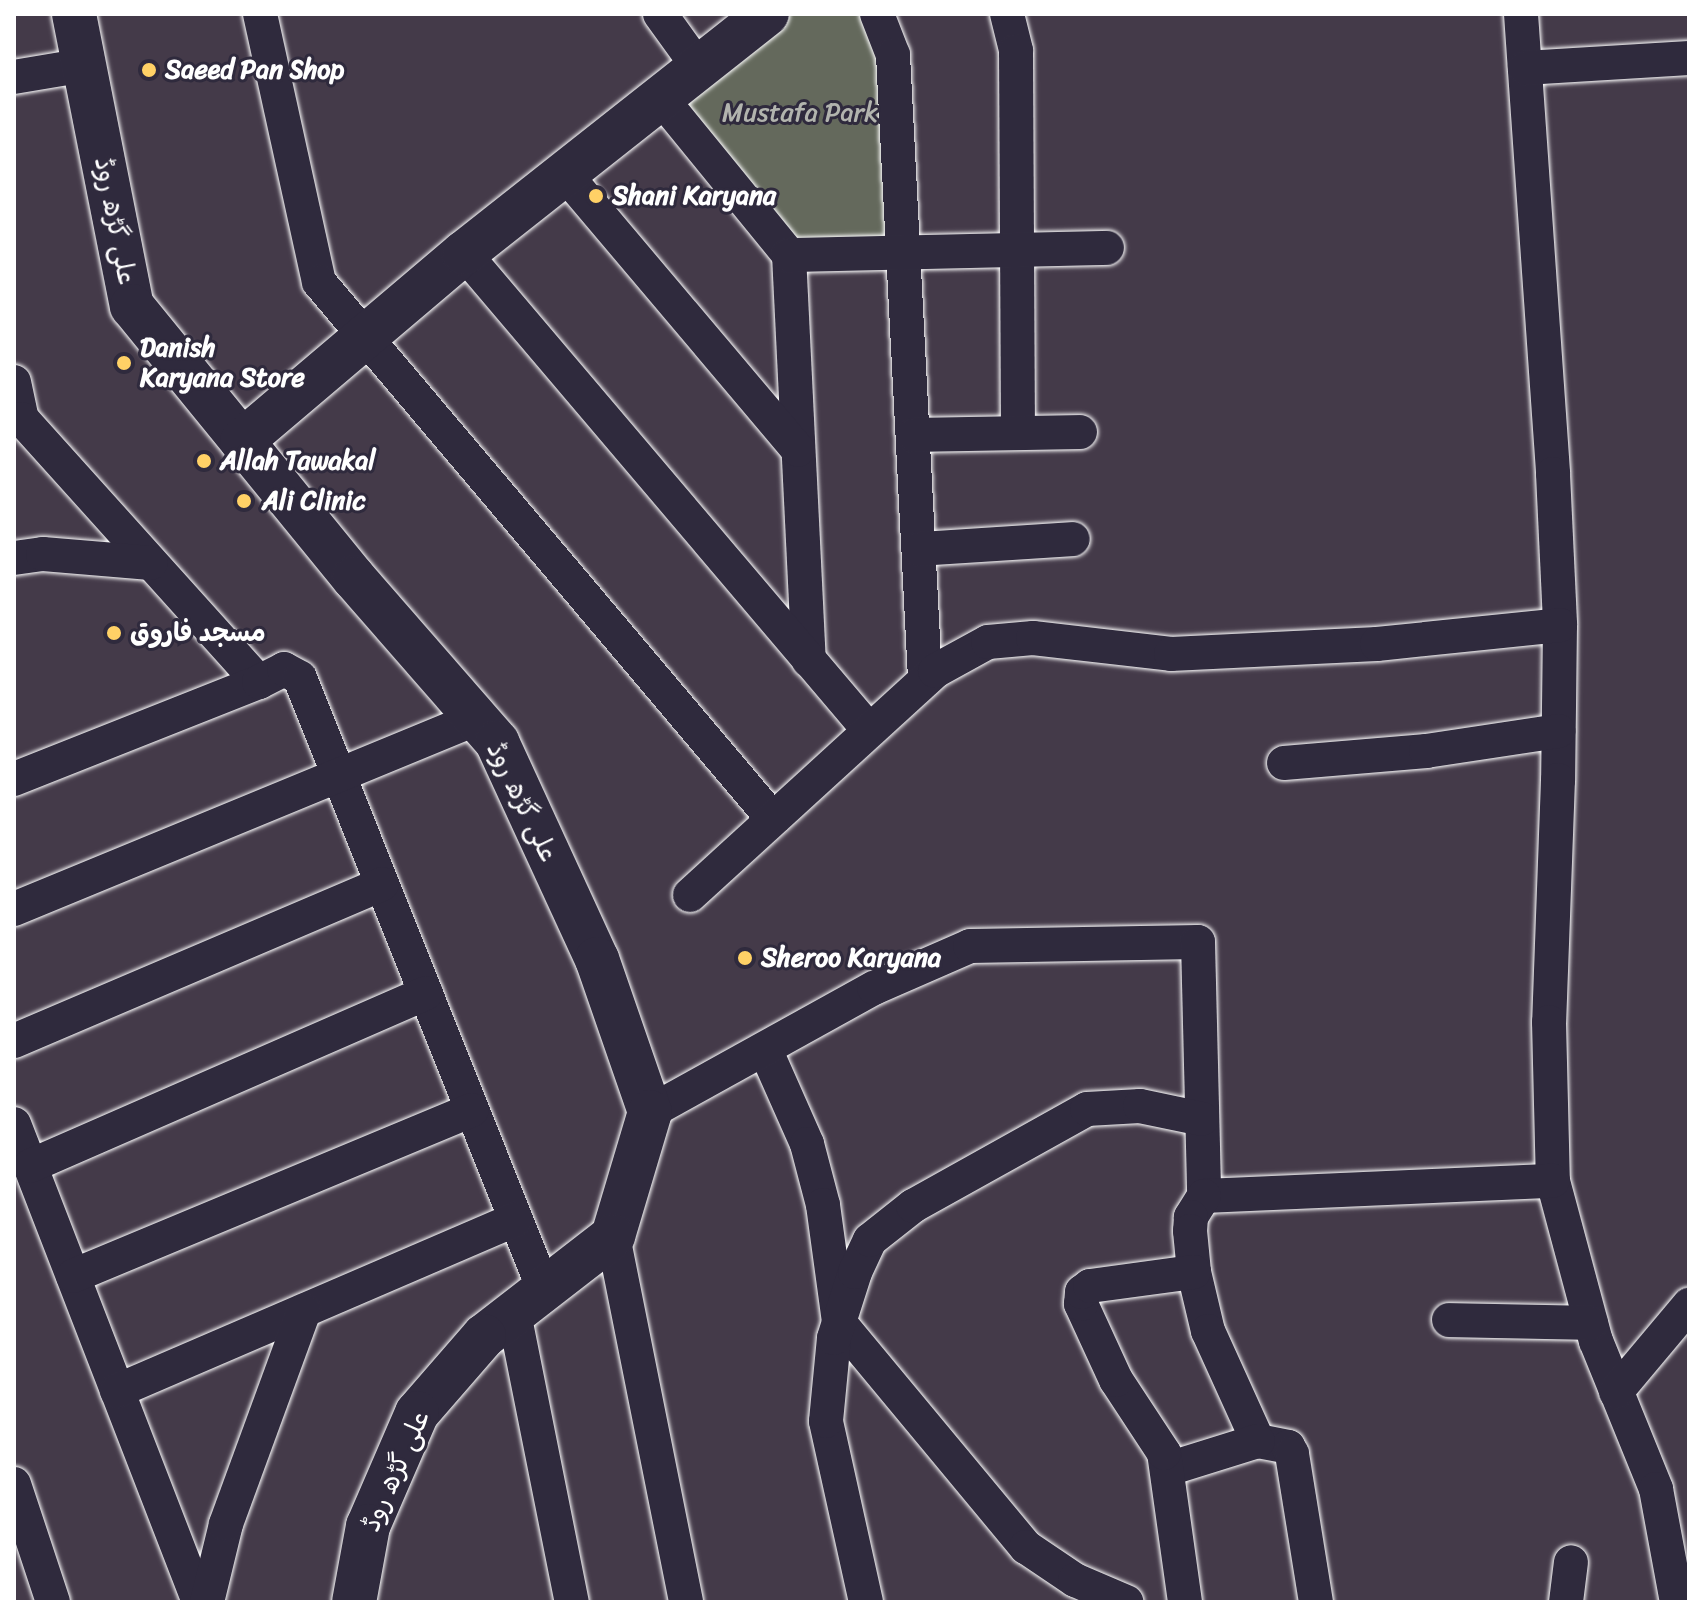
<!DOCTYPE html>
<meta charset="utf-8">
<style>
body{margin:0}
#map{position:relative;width:1703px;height:1616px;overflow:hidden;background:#443a49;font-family:Sriracha,"Playpen Sans Arabic",sans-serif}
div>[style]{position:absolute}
.green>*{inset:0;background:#64695c}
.roads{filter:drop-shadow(0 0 2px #fff) drop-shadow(0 0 2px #fff)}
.street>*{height:34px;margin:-17px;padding:0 17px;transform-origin:17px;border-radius:17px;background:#2f2a3d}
.secondary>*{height:44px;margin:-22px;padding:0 22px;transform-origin:22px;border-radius:22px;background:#2f2a3d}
.dots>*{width:22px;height:22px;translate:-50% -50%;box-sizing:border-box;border:4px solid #2f2a3d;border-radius:50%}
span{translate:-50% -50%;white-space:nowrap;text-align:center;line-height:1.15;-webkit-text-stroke:6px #2f2a3d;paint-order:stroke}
.poi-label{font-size:26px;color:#fff;font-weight:700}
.left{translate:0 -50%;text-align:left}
.park-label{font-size:26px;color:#b2b4ae}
.street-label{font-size:26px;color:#fff}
.frame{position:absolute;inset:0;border:16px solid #fff;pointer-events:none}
</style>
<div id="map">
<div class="green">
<i style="clip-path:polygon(767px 14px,877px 14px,906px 252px,789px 255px,661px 98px)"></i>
</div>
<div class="roads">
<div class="street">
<i style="left:260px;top:14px;width:274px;rotate:77.6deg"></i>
<i style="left:319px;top:282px;width:703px;rotate:49.79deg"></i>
<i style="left:660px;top:14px;width:67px;rotate:54.2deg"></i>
<i style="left:877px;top:14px;width:44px;rotate:68.7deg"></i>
<i style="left:893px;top:55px;width:625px;rotate:87.06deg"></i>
<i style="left:1007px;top:14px;width:38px;rotate:76deg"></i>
<i style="left:1016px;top:51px;width:382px;rotate:89.7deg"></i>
<i style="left:1521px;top:14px;width:461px;rotate:86deg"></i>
<i style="left:1553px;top:474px;width:151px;rotate:87.3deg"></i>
<i style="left:1560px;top:625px;width:155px;rotate:90.7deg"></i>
<i style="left:1558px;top:780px;width:242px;rotate:92.1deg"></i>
<i style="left:1549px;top:1022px;width:159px;rotate:88.6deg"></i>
<i style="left:1553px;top:1181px;width:166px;rotate:75deg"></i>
<i style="left:1596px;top:1341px;width:160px;rotate:67.9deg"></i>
<i style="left:1656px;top:1489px;width:115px;rotate:79.5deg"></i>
<i style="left:1525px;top:68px;width:164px;rotate:-3.5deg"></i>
<i style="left:14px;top:77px;width:72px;rotate:-9.6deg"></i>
<i style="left:661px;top:98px;width:203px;rotate:50.8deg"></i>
<i style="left:789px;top:255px;width:406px;rotate:87.2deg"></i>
<i style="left:565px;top:174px;width:361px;rotate:49.8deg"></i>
<i style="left:464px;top:253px;width:626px;rotate:49.67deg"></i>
<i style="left:789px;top:255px;width:318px;rotate:-1.3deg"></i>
<i style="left:14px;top:382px;width:38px;rotate:78deg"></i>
<i style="left:22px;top:419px;width:354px;rotate:48deg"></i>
<i style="left:914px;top:435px;width:166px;rotate:-1deg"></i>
<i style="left:919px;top:549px;width:154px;rotate:-3.7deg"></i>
<i style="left:14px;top:558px;width:29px;rotate:-8deg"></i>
<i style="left:43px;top:554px;width:108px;rotate:4.8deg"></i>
<i style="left:1284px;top:763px;width:143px;rotate:-4.8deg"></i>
<i style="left:1426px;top:751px;width:134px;rotate:-8.6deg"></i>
<i style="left:14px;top:779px;width:264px;rotate:-21.6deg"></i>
<i style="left:259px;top:682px;width:28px;rotate:-27deg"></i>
<i style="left:284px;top:669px;width:18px;rotate:29deg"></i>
<i style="left:300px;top:678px;width:659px;rotate:68.26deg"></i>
<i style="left:690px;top:895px;width:332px;rotate:-42.4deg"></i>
<i style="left:935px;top:671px;width:60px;rotate:-28.7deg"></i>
<i style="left:988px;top:642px;width:45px;rotate:-5.1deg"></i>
<i style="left:1033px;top:638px;width:139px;rotate:6.6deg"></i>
<i style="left:1171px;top:654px;width:206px;rotate:-2.8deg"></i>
<i style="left:1377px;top:644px;width:184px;rotate:-5.9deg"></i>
<i style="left:14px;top:909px;width:500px;rotate:-22.4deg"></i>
<i style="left:14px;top:1041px;width:400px;rotate:-23.1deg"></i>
<i style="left:765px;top:1049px;width:104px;rotate:66.1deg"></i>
<i style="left:807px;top:1144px;width:63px;rotate:75.3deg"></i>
<i style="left:823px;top:1205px;width:118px;rotate:82.2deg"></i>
<i style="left:839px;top:1322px;width:293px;rotate:50.3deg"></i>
<i style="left:1026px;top:1547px;width:59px;rotate:34deg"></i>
<i style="left:1075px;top:1580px;width:56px;rotate:23.3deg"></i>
<i style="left:650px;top:1112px;width:256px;rotate:-29deg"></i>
<i style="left:874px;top:988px;width:105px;rotate:-23.6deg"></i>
<i style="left:970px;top:946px;width:228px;rotate:-1deg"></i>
<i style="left:1198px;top:942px;width:254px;rotate:88.6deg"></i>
<i style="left:1204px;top:1196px;width:349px;rotate:-2.5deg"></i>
<i style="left:14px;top:1124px;width:513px;rotate:68.84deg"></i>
<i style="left:30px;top:1166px;width:432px;rotate:-23.6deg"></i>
<i style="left:1204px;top:1196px;width:25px;rotate:122deg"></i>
<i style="left:1191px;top:1217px;width:14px;rotate:94deg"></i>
<i style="left:1190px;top:1231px;width:41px;rotate:84.4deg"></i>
<i style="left:1194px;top:1272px;width:61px;rotate:76.7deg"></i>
<i style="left:1208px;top:1331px;width:121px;rotate:65.6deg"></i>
<i style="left:1258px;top:1441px;width:31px;rotate:11deg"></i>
<i style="left:1288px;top:1447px;width:8px;rotate:60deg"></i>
<i style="left:1292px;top:1454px;width:150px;rotate:80.8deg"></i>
<i style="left:613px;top:1236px;width:373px;rotate:78.7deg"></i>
<i style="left:73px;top:1276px;width:432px;rotate:-22.6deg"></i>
<i style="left:514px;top:1313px;width:295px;rotate:78.7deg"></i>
<i style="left:1449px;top:1320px;width:142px;rotate:1.2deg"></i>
<i style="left:117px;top:1391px;width:434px;rotate:-23.3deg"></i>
<i style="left:1616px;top:1392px;width:114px;rotate:-50deg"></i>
<i style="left:1168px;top:1469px;width:94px;rotate:-17.3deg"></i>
<i style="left:14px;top:1484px;width:124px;rotate:71.7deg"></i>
<i style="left:207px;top:1602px;width:80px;rotate:-76.3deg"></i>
<i style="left:226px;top:1524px;width:227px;rotate:-69.9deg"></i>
<i style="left:866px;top:1602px;width:185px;rotate:-102.5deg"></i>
<i style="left:826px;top:1421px;width:83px;rotate:-84.5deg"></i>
<i style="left:834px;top:1338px;width:69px;rotate:-72.3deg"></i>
<i style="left:855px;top:1272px;width:35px;rotate:-65deg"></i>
<i style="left:870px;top:1240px;width:55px;rotate:-38.3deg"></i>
<i style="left:913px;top:1206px;width:199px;rotate:-29.1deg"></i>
<i style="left:1087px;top:1109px;width:53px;rotate:-3.2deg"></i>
<i style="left:1140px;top:1106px;width:63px;rotate:11.8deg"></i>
<i style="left:1185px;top:1602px;width:150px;rotate:-98deg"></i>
<i style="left:1164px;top:1453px;width:87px;rotate:-123.3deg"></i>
<i style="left:1116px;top:1380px;width:84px;rotate:-114.7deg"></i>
<i style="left:1081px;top:1304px;width:12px;rotate:-85deg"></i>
<i style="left:1082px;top:1292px;width:10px;rotate:-37deg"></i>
<i style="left:1090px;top:1286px;width:105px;rotate:-7.7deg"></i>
<i style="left:1566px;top:1602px;width:40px;rotate:-82.9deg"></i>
</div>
<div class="secondary">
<i style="left:74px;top:14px;width:298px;rotate:78.8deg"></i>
<i style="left:132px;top:306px;width:351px;rotate:50.8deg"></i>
<i style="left:354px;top:578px;width:218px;rotate:48.9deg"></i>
<i style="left:497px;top:742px;width:239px;rotate:65.3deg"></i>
<i style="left:597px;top:959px;width:162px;rotate:70.9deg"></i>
<i style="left:650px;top:1112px;width:129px;rotate:106.6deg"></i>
<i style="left:613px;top:1236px;width:163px;rotate:142.2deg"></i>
<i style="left:484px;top:1336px;width:102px;rotate:131deg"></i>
<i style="left:417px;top:1413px;width:123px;rotate:113.4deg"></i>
<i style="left:368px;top:1526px;width:77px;rotate:100.4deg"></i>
<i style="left:242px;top:441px;width:291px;rotate:-40.3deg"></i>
<i style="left:464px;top:253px;width:386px;rotate:-38.3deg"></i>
</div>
</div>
<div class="dots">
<i style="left:149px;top:70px;background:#ffd166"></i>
<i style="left:596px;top:196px;background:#ffd166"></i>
<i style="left:124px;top:363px;background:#ffd166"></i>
<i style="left:204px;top:461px;background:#ffd166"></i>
<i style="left:244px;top:501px;background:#ffd166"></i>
<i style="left:114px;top:633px;background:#ffd166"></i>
<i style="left:745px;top:958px;background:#ffd166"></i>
</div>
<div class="poi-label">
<span class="left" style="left:165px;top:70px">Saeed Pan Shop</span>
<span class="left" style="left:612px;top:196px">Shani Karyana</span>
<span class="left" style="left:140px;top:363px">Danish<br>Karyana Store</span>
<span class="left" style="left:220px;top:461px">Allah Tawakal</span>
<span class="left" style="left:262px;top:501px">Ali Clinic</span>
<span class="left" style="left:130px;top:633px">مسجد فاروق</span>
<span class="left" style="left:761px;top:958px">Sheroo Karyana</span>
</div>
<div class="park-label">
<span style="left:800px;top:113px">Mustafa Park</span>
</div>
<div class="street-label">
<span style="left:115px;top:221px;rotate:79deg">علی گڑھ روڈ</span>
<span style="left:522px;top:802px;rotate:64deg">علی گڑھ روڈ</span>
<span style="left:396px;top:1471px;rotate:-66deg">علی گڑھ روڈ</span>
</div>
<div class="frame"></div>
</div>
